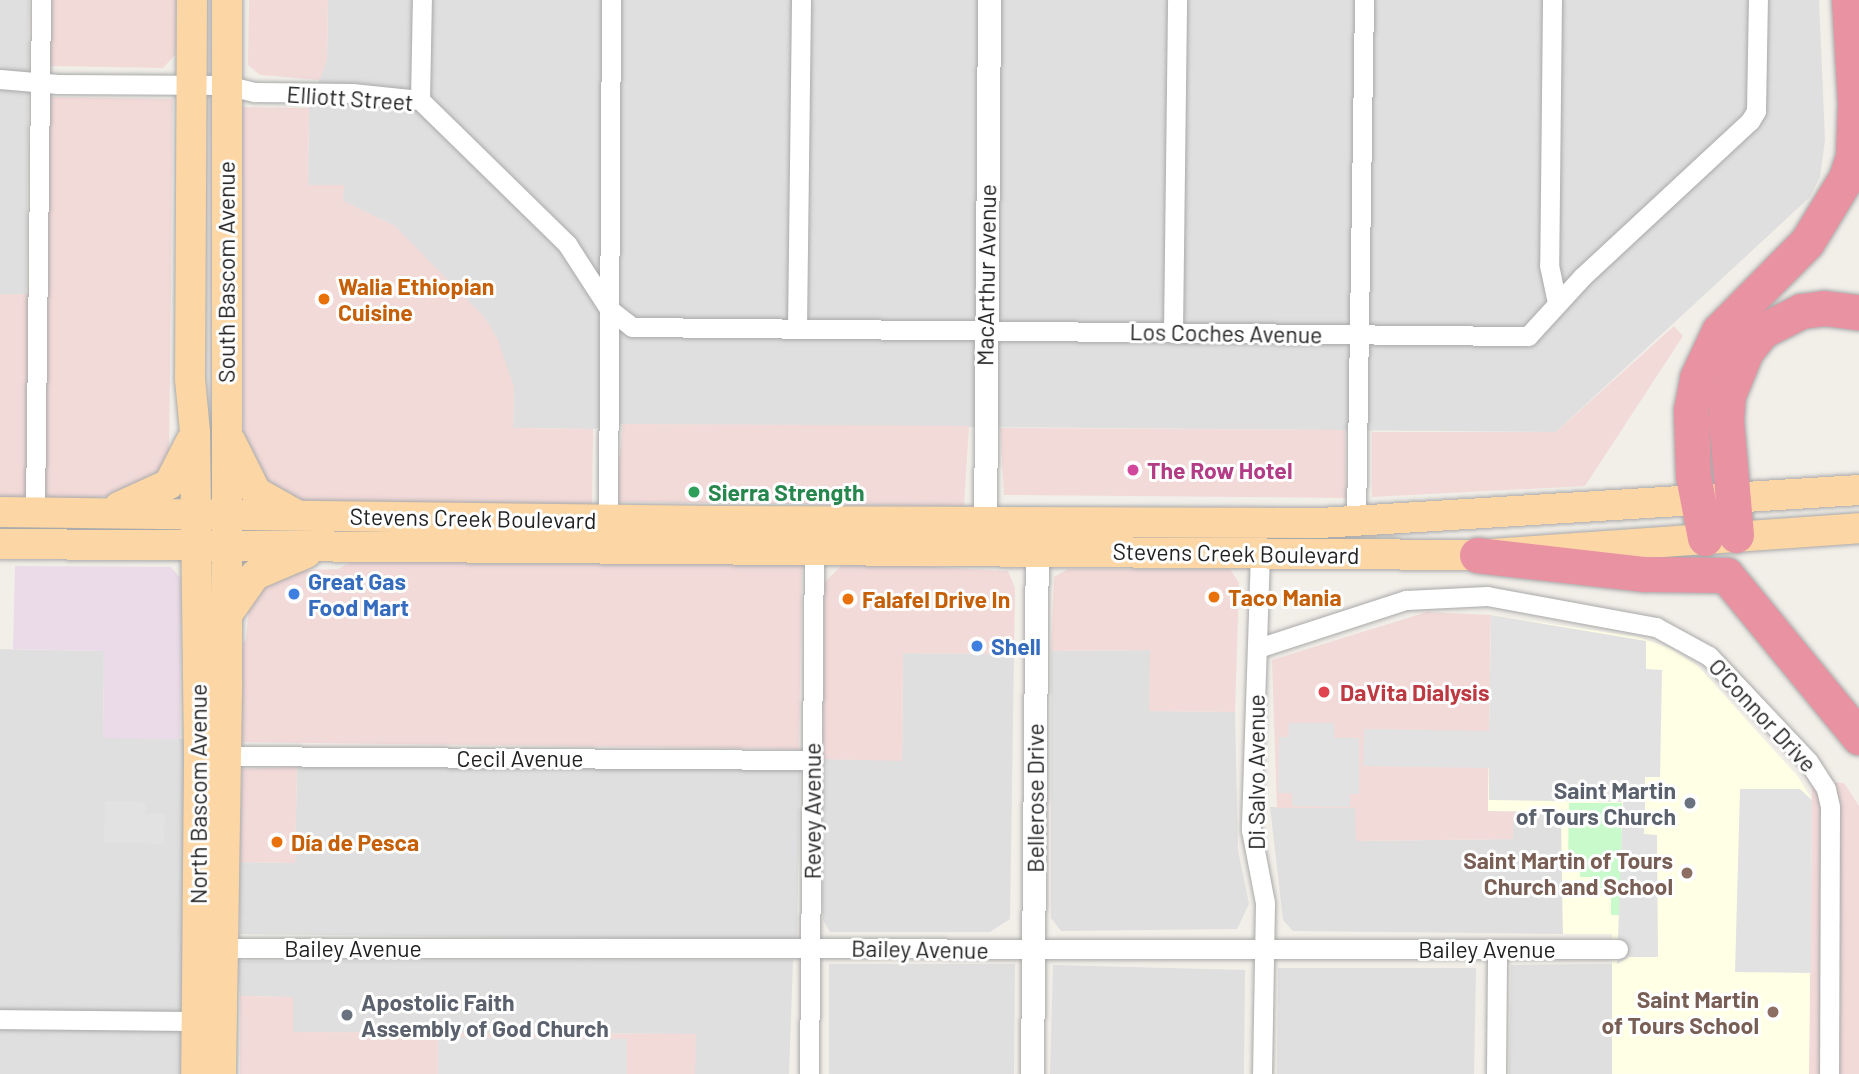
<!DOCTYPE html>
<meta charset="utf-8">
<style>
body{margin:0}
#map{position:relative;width:1859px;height:1074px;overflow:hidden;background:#f2efe9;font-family:Barlow,sans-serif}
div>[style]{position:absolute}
.residential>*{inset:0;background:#e0dfdf}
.commercial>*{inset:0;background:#f2dad9}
.industrial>*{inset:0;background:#ebdbe8}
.education>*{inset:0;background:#ffffe5}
.park>*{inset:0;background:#c8facc}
.parking>*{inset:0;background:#e2e2e2}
.roads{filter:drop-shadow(0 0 2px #a9a9a9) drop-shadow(0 0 2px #a9a9a9)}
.minor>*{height:19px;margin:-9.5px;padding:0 9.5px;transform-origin:9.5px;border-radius:9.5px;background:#fff}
.tertiary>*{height:23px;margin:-11.5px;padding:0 11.5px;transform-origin:11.5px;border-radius:11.5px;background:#fff}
.primary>*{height:30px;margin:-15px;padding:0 15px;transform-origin:15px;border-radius:15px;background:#fcd6a4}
.motorway>*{height:35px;margin:-17.5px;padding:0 17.5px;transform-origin:17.5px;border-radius:17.5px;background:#e892a2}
.dots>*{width:19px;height:19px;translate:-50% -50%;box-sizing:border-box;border:4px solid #fff;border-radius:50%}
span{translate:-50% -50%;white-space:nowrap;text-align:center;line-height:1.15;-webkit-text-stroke:6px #fff;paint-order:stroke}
.street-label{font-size:23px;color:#222}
.food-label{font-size:23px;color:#c56008;font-weight:700}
.left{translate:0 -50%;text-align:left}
.hotel-label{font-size:23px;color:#b23c85;font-weight:700}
.leisure-label{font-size:23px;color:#27864d;font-weight:700}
.shop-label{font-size:23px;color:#366cbe;font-weight:700}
.health-label{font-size:23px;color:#be3a42;font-weight:700}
.worship-label{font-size:23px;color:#5b616d;font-weight:700}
.right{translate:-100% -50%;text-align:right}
.education-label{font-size:23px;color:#785e54;font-weight:700}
</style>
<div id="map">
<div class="residential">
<i style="clip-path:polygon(0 0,29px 0,26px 294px,0 294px)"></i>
<i style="clip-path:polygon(328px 0,1819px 0,1825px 140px,1820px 177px,1810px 197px,1556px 432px,624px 424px,593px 429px,513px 428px,514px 387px,395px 226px,308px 185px,309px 108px,327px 60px)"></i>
<i style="clip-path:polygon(0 649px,104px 651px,103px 737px,186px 739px,181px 1074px,0 1074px)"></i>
<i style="clip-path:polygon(1150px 650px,1150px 711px,1235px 712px,1238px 850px,1249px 904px,1237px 929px,1061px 931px,1051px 918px,1051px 651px)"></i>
<i style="clip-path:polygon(903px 653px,1014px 654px,1010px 919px,990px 932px,830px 932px,823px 920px,823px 759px,902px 760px)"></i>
<i style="clip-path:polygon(297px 767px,800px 770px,797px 940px,240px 934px,239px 862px,295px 863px)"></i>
<i style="clip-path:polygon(1270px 807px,1356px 808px,1357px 841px,1512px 839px,1514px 811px,1561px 812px,1563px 934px,1293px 931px,1283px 920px)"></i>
<i style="clip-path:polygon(793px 960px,789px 1074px,695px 1074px,695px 1034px,292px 1032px,292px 997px,240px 996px,238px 961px)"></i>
<i style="clip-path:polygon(829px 964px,1015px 964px,1014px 1074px,829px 1074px)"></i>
<i style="clip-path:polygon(1613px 964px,1612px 1074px,1509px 1074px,1511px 965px)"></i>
<i style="clip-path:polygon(1053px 965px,1245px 970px,1244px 1074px,1050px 1074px)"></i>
<i style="clip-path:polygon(1278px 968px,1476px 968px,1474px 1074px,1277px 1074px)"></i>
</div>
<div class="commercial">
<i style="clip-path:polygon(50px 0,176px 0,176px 54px,163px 68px,50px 66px)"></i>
<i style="clip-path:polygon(249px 0,328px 0,327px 60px,320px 80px,260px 75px,248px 65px)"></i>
<i style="clip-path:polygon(49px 97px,173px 99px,169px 459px,157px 480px,136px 491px,86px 499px,0 498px,0 294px,46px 294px)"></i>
<i style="clip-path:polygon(242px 107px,309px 108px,308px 185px,344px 185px,343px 201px,395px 226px,485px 318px,498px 340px,514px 387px,513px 428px,593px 429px,592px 508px,288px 501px,262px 480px,244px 453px)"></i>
<i style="clip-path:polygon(1674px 326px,1683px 336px,1585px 486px,1372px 497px,1372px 432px,1556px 432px)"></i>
<i style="clip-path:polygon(623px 424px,969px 426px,964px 506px,615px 502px)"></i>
<i style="clip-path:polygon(1000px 428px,1345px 430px,1346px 498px,1004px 495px)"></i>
<i style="clip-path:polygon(355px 560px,802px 561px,799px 749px,238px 742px,238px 650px,246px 639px,250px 597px,278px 571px,338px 569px)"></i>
<i style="clip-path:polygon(845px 562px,1008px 571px,1015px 588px,1014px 654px,903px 653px,902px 761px,823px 759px,824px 583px)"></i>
<i style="clip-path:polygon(1068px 569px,1230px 569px,1239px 583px,1235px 712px,1149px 711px,1150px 650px,1051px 651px,1054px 577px)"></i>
<i style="clip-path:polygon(1427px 612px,1491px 615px,1488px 810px,1514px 811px,1513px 839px,1356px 841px,1355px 808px,1277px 808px,1272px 660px)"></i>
<i style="clip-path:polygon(297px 767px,295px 863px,239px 862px,242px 769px)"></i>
<i style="clip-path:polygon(1812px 781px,1844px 783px,1859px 806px,1859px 1074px,1809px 1074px)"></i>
<i style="clip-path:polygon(240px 996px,293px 997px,293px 1032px,696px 1034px,695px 1074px,240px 1074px)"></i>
</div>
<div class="industrial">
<i style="clip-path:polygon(15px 566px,171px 567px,181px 579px,180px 739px,103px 738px,104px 651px,13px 649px)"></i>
</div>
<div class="education">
<i style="clip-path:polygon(1491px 615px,1637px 637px,1670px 648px,1698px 666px,1799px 778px,1812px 800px,1809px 1074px,1612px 1074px,1612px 934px,1563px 934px,1561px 812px,1488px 811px)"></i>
</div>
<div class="park">
<i style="clip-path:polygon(1569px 803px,1622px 803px,1621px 915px,1611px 915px,1611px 888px,1600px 888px,1599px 877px,1580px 877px,1580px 857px,1568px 857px)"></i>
</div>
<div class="parking">
<i style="clip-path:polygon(1491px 615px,1646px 641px,1646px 669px,1662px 670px,1660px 777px,1645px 777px,1645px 804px,1644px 834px,1657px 835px,1658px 957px,1629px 957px,1617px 964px,1623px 802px,1489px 800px,1489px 768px,1363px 766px,1364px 729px,1489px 731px)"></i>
<i style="clip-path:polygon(1289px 723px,1334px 723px,1334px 738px,1359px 738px,1359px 794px,1350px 794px,1350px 807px,1292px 806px,1292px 793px,1278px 793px,1279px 737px,1288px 737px)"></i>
<i style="clip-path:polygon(1740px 789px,1800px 789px,1812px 800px,1811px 973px,1735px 972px)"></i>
<i style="clip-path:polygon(105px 801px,146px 802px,146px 814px,165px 814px,164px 844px,104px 842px)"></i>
<i style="clip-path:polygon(438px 1037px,627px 1039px,627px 1074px,438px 1074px)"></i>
</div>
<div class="roads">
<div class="minor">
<i style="left:1552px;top:0;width:265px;rotate:90.6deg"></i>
<i style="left:1549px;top:265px;width:39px;rotate:78deg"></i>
<i style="left:0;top:79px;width:58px;rotate:4.9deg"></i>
<i style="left:58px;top:84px;width:168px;rotate:0.3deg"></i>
<i style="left:226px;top:85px;width:30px;rotate:14deg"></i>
<i style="left:255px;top:92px;width:97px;rotate:0.6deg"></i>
<i style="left:352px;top:93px;width:68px;rotate:5.9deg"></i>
<i style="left:420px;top:100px;width:206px;rotate:44.4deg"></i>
<i style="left:567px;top:244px;width:77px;rotate:57.1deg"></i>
<i style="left:609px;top:309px;width:29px;rotate:38deg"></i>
<i style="left:632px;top:327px;width:896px;rotate:0.58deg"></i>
<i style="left:1528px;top:336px;width:80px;rotate:-47.5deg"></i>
<i style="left:1582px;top:277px;width:229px;rotate:-42.9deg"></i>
<i style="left:1750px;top:121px;width:12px;rotate:-59deg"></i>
<i style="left:1756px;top:111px;width:111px;rotate:-89deg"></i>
<i style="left:420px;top:100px;width:100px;rotate:-88.9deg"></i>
<i style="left:797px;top:329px;width:329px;rotate:-89.3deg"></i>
<i style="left:1173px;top:333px;width:333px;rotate:-89.3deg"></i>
<i style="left:35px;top:512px;width:512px;rotate:-89.33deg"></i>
<i style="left:608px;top:520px;width:520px;rotate:-89.67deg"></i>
<i style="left:1356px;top:521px;width:521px;rotate:-89.12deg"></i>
<i style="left:1260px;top:553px;width:277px;rotate:91.9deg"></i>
<i style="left:1251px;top:830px;width:74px;rotate:79.1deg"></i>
<i style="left:1265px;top:903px;width:171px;rotate:91deg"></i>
<i style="left:1258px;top:648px;width:156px;rotate:-18deg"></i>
<i style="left:1406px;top:600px;width:81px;rotate:-2.8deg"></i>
<i style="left:1487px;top:596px;width:172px;rotate:10.4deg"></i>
<i style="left:1656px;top:627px;width:60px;rotate:28.7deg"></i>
<i style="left:1709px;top:656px;width:144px;rotate:46.7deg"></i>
<i style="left:1808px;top:761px;width:33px;rotate:57deg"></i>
<i style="left:1826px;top:789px;width:18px;rotate:77deg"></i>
<i style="left:1830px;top:807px;width:267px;rotate:90.2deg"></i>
<i style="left:226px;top:756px;width:587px;rotate:0.39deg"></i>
<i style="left:223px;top:948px;width:1395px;rotate:0.04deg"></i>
<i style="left:0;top:1019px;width:205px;rotate:0.6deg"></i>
<i style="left:809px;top:1074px;width:526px;rotate:-89.46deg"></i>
<i style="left:1496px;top:1074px;width:125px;rotate:-89.5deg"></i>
</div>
<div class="tertiary">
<i style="left:985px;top:536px;width:536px;rotate:-89.57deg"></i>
<i style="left:1032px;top:1074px;width:536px;rotate:-89.47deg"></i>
</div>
<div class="primary">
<i style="left:192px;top:0;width:379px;rotate:90.3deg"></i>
<i style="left:190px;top:379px;width:53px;rotate:84.6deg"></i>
<i style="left:195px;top:432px;width:324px;rotate:89.3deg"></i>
<i style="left:199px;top:756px;width:318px;rotate:90.5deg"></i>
<i style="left:231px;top:442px;width:56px;rotate:63.4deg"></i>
<i style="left:256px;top:492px;width:45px;rotate:29.4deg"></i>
<i style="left:119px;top:507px;width:55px;rotate:-24.7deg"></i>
<i style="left:169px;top:484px;width:48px;rotate:-62.9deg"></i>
<i style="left:0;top:512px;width:720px;rotate:0.72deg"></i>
<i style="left:720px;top:521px;width:600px;rotate:0.19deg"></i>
<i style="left:1320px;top:523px;width:540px;rotate:-3.5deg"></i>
<i style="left:0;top:544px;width:1477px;rotate:0.43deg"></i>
<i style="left:1477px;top:555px;width:383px;rotate:-4deg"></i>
<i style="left:227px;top:615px;width:49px;rotate:-55deg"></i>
<i style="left:255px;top:575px;width:56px;rotate:-23.3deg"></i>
<i style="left:221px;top:1074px;width:391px;rotate:-89.1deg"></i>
<i style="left:227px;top:683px;width:683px;rotate:-90deg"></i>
</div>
<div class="motorway">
<i style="left:1736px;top:535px;width:114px;rotate:-95deg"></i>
<i style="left:1726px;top:421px;width:26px;rotate:-86deg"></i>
<i style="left:1728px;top:395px;width:48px;rotate:-67.8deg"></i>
<i style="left:1746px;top:351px;width:26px;rotate:-51deg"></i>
<i style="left:1762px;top:331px;width:44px;rotate:-27.1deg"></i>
<i style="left:1801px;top:311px;width:23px;rotate:-7deg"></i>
<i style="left:1824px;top:308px;width:35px;rotate:7deg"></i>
<i style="left:1705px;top:538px;width:64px;rotate:-100.8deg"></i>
<i style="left:1693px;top:475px;width:65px;rotate:-91.8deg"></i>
<i style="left:1691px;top:410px;width:33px;rotate:-79deg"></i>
<i style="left:1697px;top:378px;width:52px;rotate:-64.9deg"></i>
<i style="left:1719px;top:331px;width:125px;rotate:-45.3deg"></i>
<i style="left:1807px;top:242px;width:75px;rotate:-58.6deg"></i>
<i style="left:1846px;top:178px;width:22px;rotate:-72deg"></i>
<i style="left:1853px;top:157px;width:54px;rotate:-87.9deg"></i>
<i style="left:1855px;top:103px;width:103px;rotate:-93.3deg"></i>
<i style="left:1477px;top:555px;width:169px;rotate:6.5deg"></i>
<i style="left:1645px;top:574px;width:81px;rotate:0.7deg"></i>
<i style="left:1726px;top:575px;width:210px;rotate:50.6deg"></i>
</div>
</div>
<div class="dots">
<i style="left:324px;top:299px;background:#e8710a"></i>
<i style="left:1133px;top:470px;background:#d1479c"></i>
<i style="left:694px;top:492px;background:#2e9e5b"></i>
<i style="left:294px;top:594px;background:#3f7fe0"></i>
<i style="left:1214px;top:597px;background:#e8710a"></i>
<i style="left:848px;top:599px;background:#e8710a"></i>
<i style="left:977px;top:646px;background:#3f7fe0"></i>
<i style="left:1324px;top:692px;background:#e0444e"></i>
<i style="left:1690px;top:803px;background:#6b7280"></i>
<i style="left:277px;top:842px;background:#e8710a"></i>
<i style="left:1687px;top:873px;background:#8d6e63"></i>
<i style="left:1773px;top:1012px;background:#8d6e63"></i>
<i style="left:347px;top:1015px;background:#6b7280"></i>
</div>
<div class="street-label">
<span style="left:350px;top:98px;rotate:4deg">Elliott Street</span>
<span style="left:226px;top:272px;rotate:-90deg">South Bascom Avenue</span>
<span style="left:986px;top:275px;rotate:-89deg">MacArthur Avenue</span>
<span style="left:1226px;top:333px;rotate:1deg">Los Coches Avenue</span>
<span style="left:473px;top:518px;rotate:1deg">Stevens Creek Boulevard</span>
<span style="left:1236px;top:553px;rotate:1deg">Stevens Creek Boulevard</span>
<span style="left:1763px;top:715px;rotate:47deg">O’Connor Drive</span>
<span style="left:520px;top:758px">Cecil Avenue</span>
<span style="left:1256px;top:772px;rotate:-90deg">Di Salvo Avenue</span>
<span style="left:198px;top:794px;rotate:-90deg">North Bascom Avenue</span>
<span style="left:1035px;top:798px;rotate:-90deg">Bellerose Drive</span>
<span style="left:812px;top:811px;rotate:-90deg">Revey Avenue</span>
<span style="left:353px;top:948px">Bailey Avenue</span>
<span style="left:920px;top:949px;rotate:1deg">Bailey Avenue</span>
<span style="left:1487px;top:949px">Bailey Avenue</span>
</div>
<div class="food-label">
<span class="left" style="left:338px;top:299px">Walia Ethiopian<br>Cuisine</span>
<span class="left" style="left:1228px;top:597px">Taco Mania</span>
<span class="left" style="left:862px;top:599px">Falafel Drive In</span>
<span class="left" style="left:291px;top:842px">Día de Pesca</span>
</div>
<div class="hotel-label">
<span class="left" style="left:1147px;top:470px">The Row Hotel</span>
</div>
<div class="leisure-label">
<span class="left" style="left:708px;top:492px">Sierra Strength</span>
</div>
<div class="shop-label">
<span class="left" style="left:308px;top:594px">Great Gas<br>Food Mart</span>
<span class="left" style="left:991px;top:646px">Shell</span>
</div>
<div class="health-label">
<span class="left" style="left:1340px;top:692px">DaVita Dialysis</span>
</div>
<div class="worship-label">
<span class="right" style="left:1676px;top:803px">Saint Martin<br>of Tours Church</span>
<span class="left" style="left:361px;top:1015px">Apostolic Faith<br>Assembly of God Church</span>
</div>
<div class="education-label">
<span class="right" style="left:1673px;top:873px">Saint Martin of Tours<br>Church and School</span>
<span class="right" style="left:1759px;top:1012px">Saint Martin<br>of Tours School</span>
</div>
</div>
